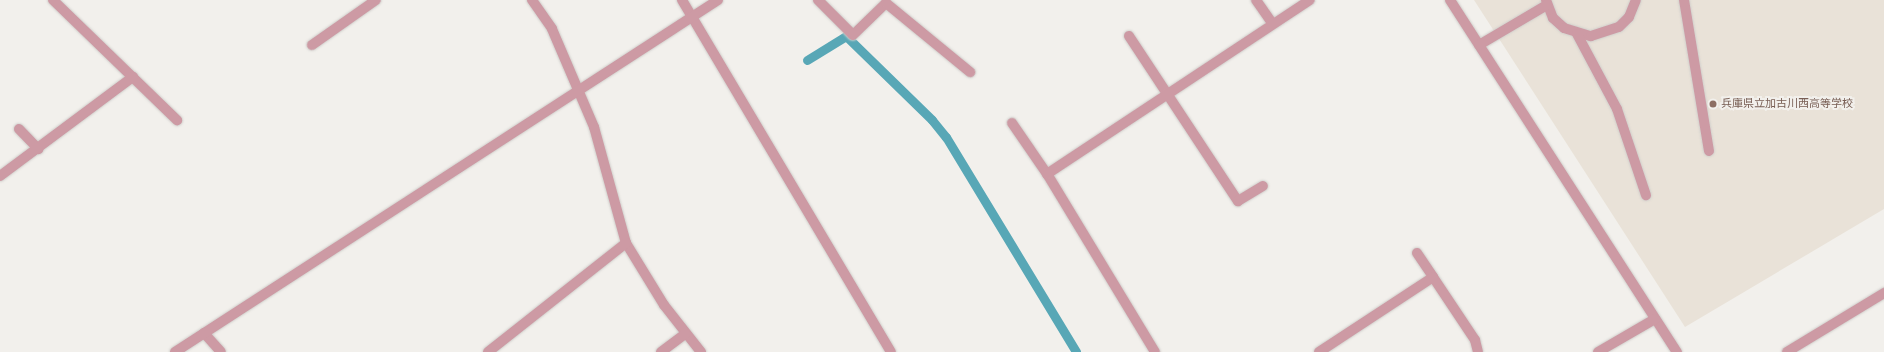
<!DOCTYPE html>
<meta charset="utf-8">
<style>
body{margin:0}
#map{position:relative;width:1884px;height:352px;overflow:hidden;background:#f2f0ec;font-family:Raleway,"Noto Sans JP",sans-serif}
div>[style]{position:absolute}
.built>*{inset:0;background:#e9e2d8}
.stream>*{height:9px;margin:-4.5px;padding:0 4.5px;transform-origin:4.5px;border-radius:4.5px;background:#58a7b6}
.roads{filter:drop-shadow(0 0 1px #d0cecb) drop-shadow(0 0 1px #d0cecb)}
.minor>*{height:10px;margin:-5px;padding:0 5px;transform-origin:5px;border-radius:5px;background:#cd9aa4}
.dots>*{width:11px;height:11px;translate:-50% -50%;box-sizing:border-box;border:2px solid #f2f0ec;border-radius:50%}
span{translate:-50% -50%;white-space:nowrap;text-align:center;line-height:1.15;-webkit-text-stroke:4px #f2f0ec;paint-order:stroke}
.education-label{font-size:11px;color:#785e54}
.left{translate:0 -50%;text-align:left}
</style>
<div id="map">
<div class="built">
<i style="clip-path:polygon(1474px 0,1884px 0,1884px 209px,1685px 327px)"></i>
</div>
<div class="stream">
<i style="left:807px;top:60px;width:46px;rotate:-31.6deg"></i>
<i style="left:846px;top:36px;width:120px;rotate:44.3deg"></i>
<i style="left:932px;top:120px;width:22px;rotate:51deg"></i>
<i style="left:946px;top:137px;width:251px;rotate:58.8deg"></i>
</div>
<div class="roads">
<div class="minor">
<i style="left:53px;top:0;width:173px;rotate:44.1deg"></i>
<i style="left:532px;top:0;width:35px;rotate:55deg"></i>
<i style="left:552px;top:29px;width:107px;rotate:66.8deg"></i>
<i style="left:594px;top:127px;width:120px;rotate:74.6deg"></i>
<i style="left:626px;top:243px;width:73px;rotate:58.5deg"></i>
<i style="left:664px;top:305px;width:60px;rotate:51.8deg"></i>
<i style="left:682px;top:0;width:409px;rotate:59.3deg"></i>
<i style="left:818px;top:0;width:49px;rotate:45deg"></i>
<i style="left:853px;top:35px;width:46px;rotate:-44.1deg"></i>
<i style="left:886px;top:3px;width:109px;rotate:39.4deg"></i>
<i style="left:1256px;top:0;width:29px;rotate:55deg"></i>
<i style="left:1450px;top:0;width:419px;rotate:57.2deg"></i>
<i style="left:1546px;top:0;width:19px;rotate:69deg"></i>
<i style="left:1553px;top:18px;width:15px;rotate:42deg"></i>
<i style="left:1564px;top:28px;width:28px;rotate:17deg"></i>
<i style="left:1591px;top:36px;width:29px;rotate:-18deg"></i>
<i style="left:1619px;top:27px;width:14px;rotate:-45deg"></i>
<i style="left:1629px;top:17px;width:18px;rotate:-68deg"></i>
<i style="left:1684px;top:0;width:153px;rotate:80.6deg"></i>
<i style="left:1577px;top:34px;width:85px;rotate:61.9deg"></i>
<i style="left:1617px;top:109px;width:91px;rotate:71.4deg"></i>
<i style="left:1129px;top:36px;width:198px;rotate:56.6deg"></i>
<i style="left:1238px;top:201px;width:29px;rotate:-31deg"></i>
<i style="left:312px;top:45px;width:78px;rotate:-35.1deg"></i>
<i style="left:1479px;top:45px;width:79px;rotate:-30.5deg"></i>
<i style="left:1012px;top:123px;width:62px;rotate:55.5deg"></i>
<i style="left:19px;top:129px;width:28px;rotate:46deg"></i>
<i style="left:0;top:176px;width:166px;rotate:-36.7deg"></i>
<i style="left:1417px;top:253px;width:29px;rotate:56deg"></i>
<i style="left:204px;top:333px;width:25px;rotate:48deg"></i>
<i style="left:175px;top:352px;width:647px;rotate:-32.95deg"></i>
<i style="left:488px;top:352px;width:176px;rotate:-38.3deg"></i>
<i style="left:661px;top:352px;width:30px;rotate:-37deg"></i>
<i style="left:1155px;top:352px;width:208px;rotate:-121.2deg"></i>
<i style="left:1047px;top:174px;width:315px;rotate:-33.5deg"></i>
<i style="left:1319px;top:352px;width:136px;rotate:-33.3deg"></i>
<i style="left:1433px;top:277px;width:76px;rotate:56.3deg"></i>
<i style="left:1475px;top:340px;width:12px;rotate:76deg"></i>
<i style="left:1598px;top:352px;width:66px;rotate:-30.1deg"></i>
<i style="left:1787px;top:352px;width:114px;rotate:-31.3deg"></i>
</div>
</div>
<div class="dots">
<i style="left:1713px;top:104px;background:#8d6e63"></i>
</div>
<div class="education-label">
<span class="left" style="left:1721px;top:104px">兵庫県立加古川西高等学校</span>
</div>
</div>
